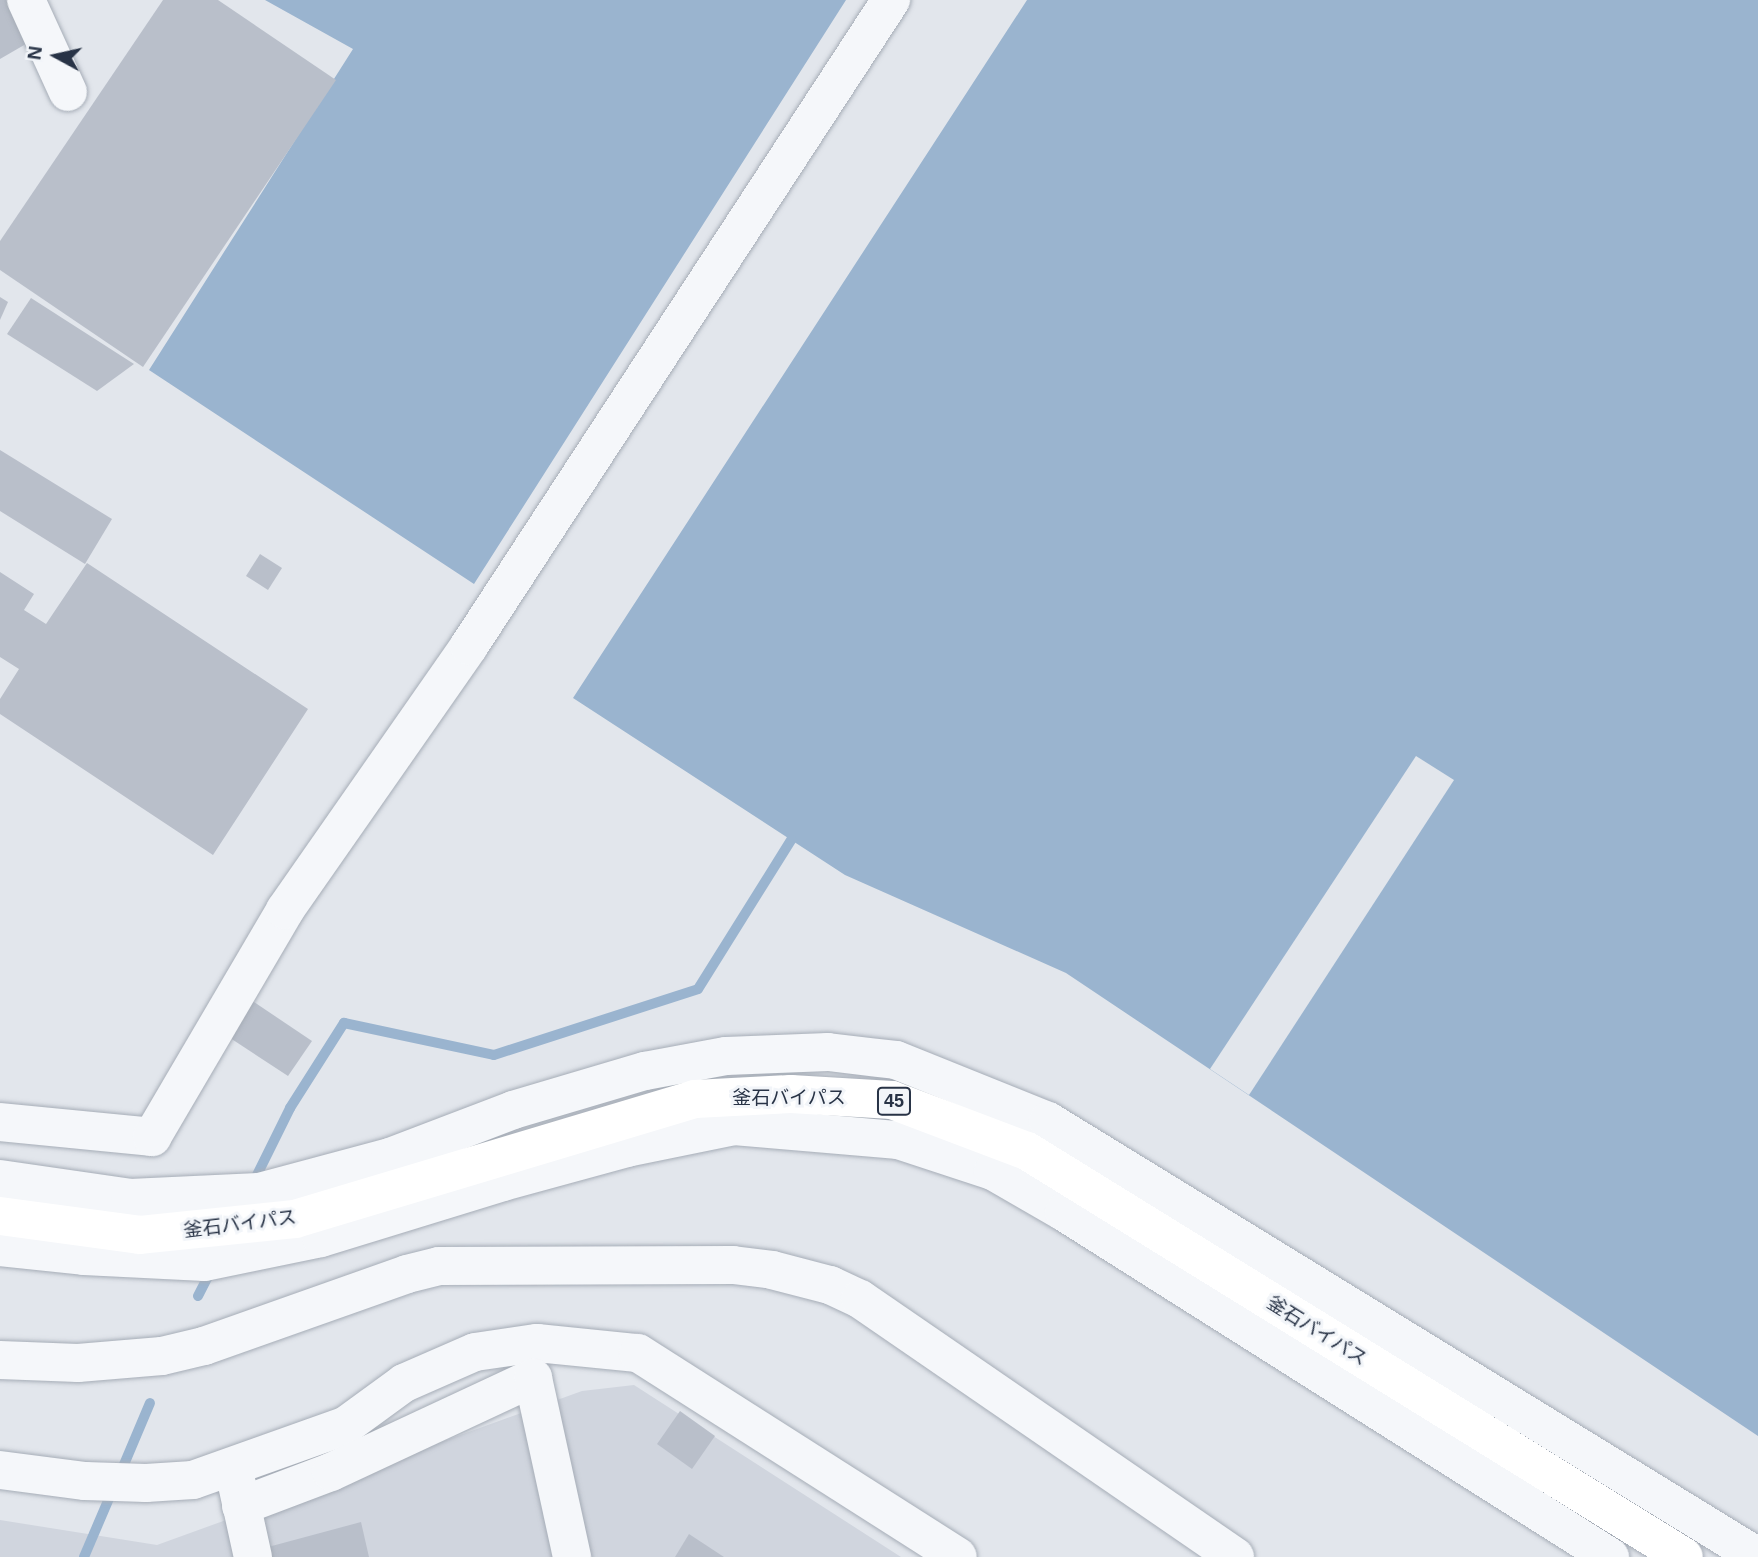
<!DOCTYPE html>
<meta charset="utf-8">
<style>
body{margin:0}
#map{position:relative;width:1758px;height:1557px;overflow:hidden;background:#e2e6ec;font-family:Arial,"Noto Sans JP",sans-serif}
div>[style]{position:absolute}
.built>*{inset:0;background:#d0d5de}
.water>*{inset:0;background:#9ab4cf}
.pier>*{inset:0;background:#e2e6ec}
.stream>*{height:10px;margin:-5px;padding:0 5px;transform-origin:5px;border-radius:5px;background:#9ab4cf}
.building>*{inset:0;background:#b9bfca}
.roads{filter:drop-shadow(0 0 2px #a6adb7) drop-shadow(0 0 2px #a6adb7)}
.minor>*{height:38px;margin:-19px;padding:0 19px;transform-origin:19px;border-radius:19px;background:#f5f7fa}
.highway>*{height:38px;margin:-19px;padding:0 19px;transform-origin:19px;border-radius:19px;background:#fff}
span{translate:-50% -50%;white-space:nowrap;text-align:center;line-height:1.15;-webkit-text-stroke:6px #f2f5f9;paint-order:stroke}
.shield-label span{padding:2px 5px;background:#f2f5f9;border:2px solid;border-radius:5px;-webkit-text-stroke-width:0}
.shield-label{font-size:18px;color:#283346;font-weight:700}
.street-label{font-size:19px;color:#283346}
.north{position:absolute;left:21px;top:21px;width:70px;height:70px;-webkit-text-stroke:5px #f2f5f9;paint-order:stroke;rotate:278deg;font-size:19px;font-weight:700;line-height:28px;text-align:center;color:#283346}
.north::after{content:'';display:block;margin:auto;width:24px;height:32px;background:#283346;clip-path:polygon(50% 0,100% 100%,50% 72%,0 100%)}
</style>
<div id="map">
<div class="built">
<i style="clip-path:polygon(634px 1385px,901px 1557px,0 1557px,0 1520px,157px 1545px,582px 1391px)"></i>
</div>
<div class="water">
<i style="clip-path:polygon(265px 0,846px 0,474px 584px,149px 370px,353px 49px)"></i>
<i style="clip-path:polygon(1027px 0,1758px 0,1758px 1436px,1066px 973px,845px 875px,573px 698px)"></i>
</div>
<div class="pier">
<i style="clip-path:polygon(1416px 756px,1454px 780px,1249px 1095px,1210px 1069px)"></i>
</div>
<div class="stream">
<i style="left:253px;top:1183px;width:84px;rotate:-63.7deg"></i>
<i style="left:290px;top:1108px;width:101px;rotate:-57.6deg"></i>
<i style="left:344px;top:1023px;width:153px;rotate:12deg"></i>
<i style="left:494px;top:1055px;width:214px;rotate:-17.9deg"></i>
<i style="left:698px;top:989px;width:176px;rotate:-58deg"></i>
<i style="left:198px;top:1296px;width:29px;rotate:-63deg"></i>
<i style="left:120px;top:1474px;width:77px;rotate:-67.1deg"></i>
<i style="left:84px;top:1557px;width:74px;rotate:-66.9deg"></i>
</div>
<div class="building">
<i style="clip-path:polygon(0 0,17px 0,38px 37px,0 59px)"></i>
<i style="clip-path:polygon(163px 0,218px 0,336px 80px,143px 367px,0 270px,0 241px)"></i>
<i style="clip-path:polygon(0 297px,8px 302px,0 320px)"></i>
<i style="clip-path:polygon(31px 298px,134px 364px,97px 391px,7px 334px)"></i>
<i style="clip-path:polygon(0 450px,112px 519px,85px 564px,0 511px)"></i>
<i style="clip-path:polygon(260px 554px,282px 568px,268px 590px,246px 576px)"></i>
<i style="clip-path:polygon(87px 563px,308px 709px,213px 855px,0 714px,0 699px,19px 669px,0 657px,0 572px,34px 594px,24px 610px,46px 624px)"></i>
<i style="clip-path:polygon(245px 996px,312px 1041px,288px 1076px,221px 1032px)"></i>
<i style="clip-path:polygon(680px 1411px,715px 1436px,692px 1469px,657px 1444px)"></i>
<i style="clip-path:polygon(361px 1522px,369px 1557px,259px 1557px,257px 1550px)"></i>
<i style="clip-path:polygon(689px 1534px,724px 1557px,675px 1557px)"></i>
</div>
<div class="roads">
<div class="minor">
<i style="left:26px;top:0;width:101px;rotate:65.5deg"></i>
<i style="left:0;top:1122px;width:153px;rotate:5.6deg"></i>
<i style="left:152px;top:1137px;width:263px;rotate:-59.6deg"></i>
<i style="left:285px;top:910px;width:322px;rotate:-55.1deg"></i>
<i style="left:469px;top:646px;width:772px;rotate:-56.85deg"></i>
<i style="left:0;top:1179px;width:131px;rotate:8.3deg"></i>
<i style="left:130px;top:1198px;width:129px;rotate:-2.7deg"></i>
<i style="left:259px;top:1192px;width:136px;rotate:-15deg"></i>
<i style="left:390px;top:1157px;width:132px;rotate:-20.9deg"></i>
<i style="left:513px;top:1110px;width:138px;rotate:-16.5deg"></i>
<i style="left:645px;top:1071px;width:82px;rotate:-10.5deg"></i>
<i style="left:726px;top:1056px;width:102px;rotate:-2.2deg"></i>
<i style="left:828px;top:1052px;width:68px;rotate:6.7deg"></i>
<i style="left:896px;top:1060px;width:164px;rotate:21.9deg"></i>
<i style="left:1048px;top:1121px;width:833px;rotate:31.55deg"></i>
<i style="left:0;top:1247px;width:84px;rotate:6.1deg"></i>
<i style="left:84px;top:1256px;width:121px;rotate:2.8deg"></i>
<i style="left:205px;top:1262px;width:118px;rotate:-11.7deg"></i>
<i style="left:321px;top:1238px;width:190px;rotate:-17.1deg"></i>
<i style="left:503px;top:1182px;width:129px;rotate:-15.3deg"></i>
<i style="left:627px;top:1148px;width:109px;rotate:-11.6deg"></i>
<i style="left:734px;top:1126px;width:165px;rotate:4.9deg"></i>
<i style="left:898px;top:1140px;width:100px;rotate:18.1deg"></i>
<i style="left:993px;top:1171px;width:82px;rotate:30deg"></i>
<i style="left:1064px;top:1212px;width:646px;rotate:32.29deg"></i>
<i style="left:0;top:1360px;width:78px;rotate:2.2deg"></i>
<i style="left:78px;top:1363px;width:84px;rotate:-4.8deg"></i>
<i style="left:162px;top:1356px;width:43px;rotate:-13.4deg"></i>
<i style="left:204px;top:1346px;width:215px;rotate:-19.5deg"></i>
<i style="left:407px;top:1274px;width:33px;rotate:-14deg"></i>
<i style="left:439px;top:1266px;width:294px;rotate:-0.2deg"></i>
<i style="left:733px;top:1265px;width:39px;rotate:7deg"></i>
<i style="left:772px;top:1270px;width:60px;rotate:14.5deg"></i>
<i style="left:830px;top:1285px;width:33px;rotate:25deg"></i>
<i style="left:860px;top:1299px;width:455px;rotate:34.5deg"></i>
<i style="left:0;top:1470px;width:86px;rotate:7.4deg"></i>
<i style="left:85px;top:1481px;width:61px;rotate:1.9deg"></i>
<i style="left:146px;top:1483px;width:47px;rotate:-3.7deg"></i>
<i style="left:193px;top:1480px;width:161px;rotate:-19.6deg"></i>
<i style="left:345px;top:1426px;width:73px;rotate:-36.1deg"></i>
<i style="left:404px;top:1383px;width:77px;rotate:-23.6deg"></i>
<i style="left:475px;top:1352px;width:63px;rotate:-8.3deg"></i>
<i style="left:537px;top:1343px;width:101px;rotate:5.7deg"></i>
<i style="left:638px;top:1353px;width:379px;rotate:32.5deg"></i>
<i style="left:236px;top:1480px;width:79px;rotate:77.6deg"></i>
<i style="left:241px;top:1506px;width:96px;rotate:-20.7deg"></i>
<i style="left:331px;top:1472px;width:223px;rotate:-25deg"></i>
<i style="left:533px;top:1378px;width:183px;rotate:77.7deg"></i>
</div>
<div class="highway">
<i style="left:0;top:1216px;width:141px;rotate:7.7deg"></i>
<i style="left:140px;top:1235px;width:156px;rotate:-5.9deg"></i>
<i style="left:295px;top:1219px;width:418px;rotate:-16.7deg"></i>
<i style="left:695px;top:1099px;width:96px;rotate:-3deg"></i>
<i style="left:791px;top:1094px;width:101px;rotate:3.4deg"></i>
<i style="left:892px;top:1100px;width:144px;rotate:20.7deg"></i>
<i style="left:1027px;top:1151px;width:772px;rotate:31.71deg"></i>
</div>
</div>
<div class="shield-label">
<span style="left:894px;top:1101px">45</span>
</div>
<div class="street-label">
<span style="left:789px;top:1098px">釜石バイパス</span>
<span style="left:240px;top:1224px;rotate:-7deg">釜石バイパス</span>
<span style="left:1317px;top:1331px;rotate:32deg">釜石バイパス</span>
</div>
<div class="north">N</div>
</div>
